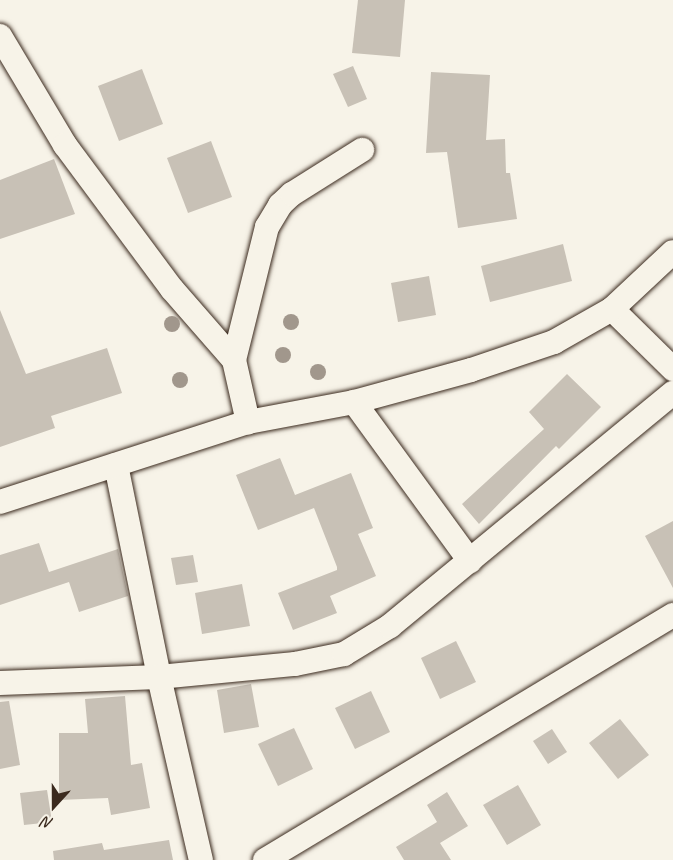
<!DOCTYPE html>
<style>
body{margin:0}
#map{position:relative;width:673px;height:860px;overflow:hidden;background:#f7f3e8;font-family:Caveat,sans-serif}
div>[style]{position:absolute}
.building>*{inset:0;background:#c8c1b6}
.roads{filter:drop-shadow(0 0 2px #3b2a1e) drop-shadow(0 0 2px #3b2a1e)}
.minor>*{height:24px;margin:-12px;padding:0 12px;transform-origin:12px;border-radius:12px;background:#f7f3e8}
.trees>*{width:16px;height:16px;margin:-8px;border-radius:50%;background:#a1978c}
span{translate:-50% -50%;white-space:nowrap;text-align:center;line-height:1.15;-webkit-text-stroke:4.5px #f7f3e8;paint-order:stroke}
.north{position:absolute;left:24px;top:776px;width:60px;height:60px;-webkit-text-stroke:4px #f7f3e8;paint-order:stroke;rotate:201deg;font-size:16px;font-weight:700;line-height:24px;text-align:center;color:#3b2a1e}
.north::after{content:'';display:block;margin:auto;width:21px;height:27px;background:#3b2a1e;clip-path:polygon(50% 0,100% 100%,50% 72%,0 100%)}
</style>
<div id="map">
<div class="building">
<i style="clip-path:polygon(358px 0,405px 0,400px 57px,352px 53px)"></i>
<i style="clip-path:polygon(353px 66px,367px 99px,348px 107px,333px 74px)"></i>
<i style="clip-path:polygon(142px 69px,163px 124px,119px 141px,98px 86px)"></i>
<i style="clip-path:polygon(431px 72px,490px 75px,486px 140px,505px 139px,506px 173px,510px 173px,517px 219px,458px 228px,447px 152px,426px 153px)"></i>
<i style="clip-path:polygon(211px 141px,232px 197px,188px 213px,167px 158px)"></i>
<i style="clip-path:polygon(54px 159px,75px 214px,0 239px,0 180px)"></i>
<i style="clip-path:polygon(563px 244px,572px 281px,490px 302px,481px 266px)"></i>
<i style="clip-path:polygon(429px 276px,436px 315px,398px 322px,391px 283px)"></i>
<i style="clip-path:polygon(0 310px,26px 374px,107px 348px,122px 393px,51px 416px,55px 428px,0 447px)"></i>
<i style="clip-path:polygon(567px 374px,601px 407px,559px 449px,556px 446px,479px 524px,462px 504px,544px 429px,529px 412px)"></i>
<i style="clip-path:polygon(280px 458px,295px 495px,351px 473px,373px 528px,358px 534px,376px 576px,330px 596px,337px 613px,293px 630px,278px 593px,337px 570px,337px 567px,314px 508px,258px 530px,236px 475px)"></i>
<i style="clip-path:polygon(673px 521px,673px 588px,645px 536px)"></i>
<i style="clip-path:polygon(39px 543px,49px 572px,118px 549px,128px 596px,79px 612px,69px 582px,0 605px,0 555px)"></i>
<i style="clip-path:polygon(193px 555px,198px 582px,176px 585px,171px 558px)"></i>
<i style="clip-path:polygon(242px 584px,250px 626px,202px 634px,195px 593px)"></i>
<i style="clip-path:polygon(456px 641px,476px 682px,440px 699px,421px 658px)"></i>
<i style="clip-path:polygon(251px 684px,259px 727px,224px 733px,217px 690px)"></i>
<i style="clip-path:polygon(371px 691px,390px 732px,355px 749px,335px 708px)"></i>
<i style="clip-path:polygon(125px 696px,131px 765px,142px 763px,150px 808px,111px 815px,108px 798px,59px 800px,59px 733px,88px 733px,85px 699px)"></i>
<i style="clip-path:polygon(9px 701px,20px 765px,0 769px,0 702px)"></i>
<i style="clip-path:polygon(620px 719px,649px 755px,618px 779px,589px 743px)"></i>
<i style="clip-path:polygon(294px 728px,313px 769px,278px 786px,258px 744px)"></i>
<i style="clip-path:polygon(552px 729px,567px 752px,548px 764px,533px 741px)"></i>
<i style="clip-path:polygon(518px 785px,541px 825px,507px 845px,483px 805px)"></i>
<i style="clip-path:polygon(47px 790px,52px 822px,24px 825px,20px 793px)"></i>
<i style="clip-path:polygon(447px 792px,468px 826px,440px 843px,451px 860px,404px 860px,396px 847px,437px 822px,427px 805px)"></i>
<i style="clip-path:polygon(169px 840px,173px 860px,54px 860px,53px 851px,102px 843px,104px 850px)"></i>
</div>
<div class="roads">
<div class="minor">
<i style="left:0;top:36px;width:127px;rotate:59.2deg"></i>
<i style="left:65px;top:145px;width:179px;rotate:53.4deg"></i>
<i style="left:172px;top:289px;width:94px;rotate:48.9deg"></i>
<i style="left:234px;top:360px;width:64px;rotate:77.3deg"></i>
<i style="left:612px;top:309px;width:86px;rotate:44.5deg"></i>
<i style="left:234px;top:360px;width:137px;rotate:-76.1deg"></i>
<i style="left:267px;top:227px;width:26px;rotate:-59deg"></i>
<i style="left:280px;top:205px;width:16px;rotate:-43deg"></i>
<i style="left:292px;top:194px;width:83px;rotate:-32.2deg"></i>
<i style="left:354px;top:402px;width:197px;rotate:53.9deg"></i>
<i style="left:116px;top:465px;width:216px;rotate:78.5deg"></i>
<i style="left:159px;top:677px;width:188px;rotate:77.1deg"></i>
<i style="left:0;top:502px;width:261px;rotate:-17.9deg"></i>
<i style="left:248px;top:422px;width:108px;rotate:-10.7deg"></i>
<i style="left:354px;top:402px;width:121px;rotate:-15.3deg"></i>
<i style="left:471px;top:370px;width:88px;rotate:-18.6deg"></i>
<i style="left:554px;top:342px;width:67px;rotate:-29.6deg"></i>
<i style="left:612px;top:309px;width:83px;rotate:-43.1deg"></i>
<i style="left:0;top:683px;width:159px;rotate:-2.2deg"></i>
<i style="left:159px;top:677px;width:137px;rotate:-5.5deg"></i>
<i style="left:295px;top:664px;width:50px;rotate:-11.5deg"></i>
<i style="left:344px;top:654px;width:54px;rotate:-31.3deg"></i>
<i style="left:390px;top:626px;width:367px;rotate:-39.5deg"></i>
<i style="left:265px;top:860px;width:476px;rotate:-31deg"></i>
</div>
</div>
<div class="trees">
<i style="left:291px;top:322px"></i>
<i style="left:172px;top:324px"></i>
<i style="left:283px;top:355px"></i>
<i style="left:318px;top:372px"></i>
<i style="left:180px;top:380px"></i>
</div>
<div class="north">N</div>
</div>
